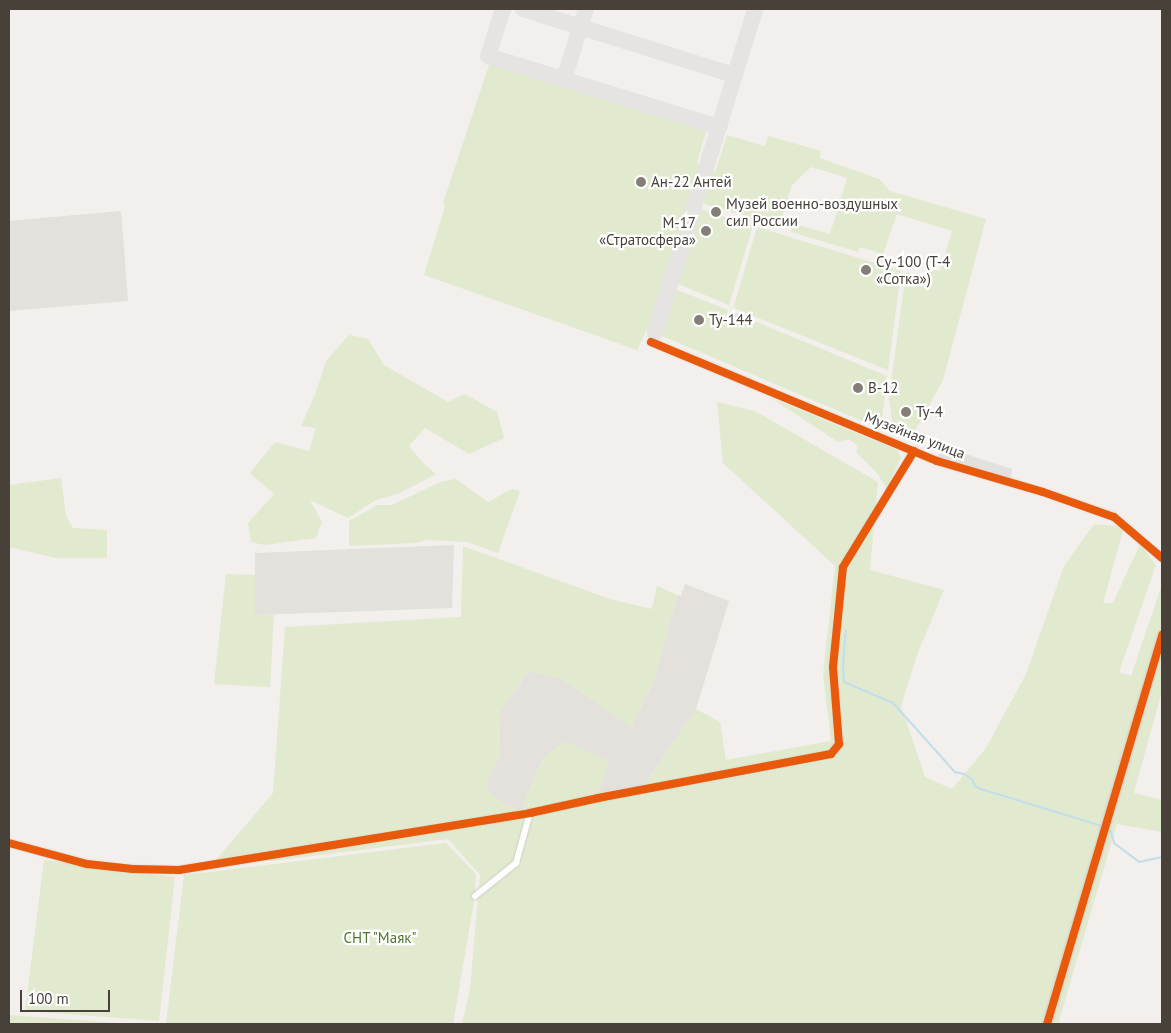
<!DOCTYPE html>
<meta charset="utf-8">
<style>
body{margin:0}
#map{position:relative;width:1171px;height:1033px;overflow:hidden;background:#f2efec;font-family:"PT Sans",sans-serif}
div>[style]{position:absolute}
.industrial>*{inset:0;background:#e4e0dc}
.green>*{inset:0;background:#e1eace}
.parking>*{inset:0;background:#e4e0dd}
.stream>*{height:2px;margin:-1px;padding:0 1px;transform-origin:1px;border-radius:1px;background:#c0deec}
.taxiway>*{height:16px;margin:-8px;padding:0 8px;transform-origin:8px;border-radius:8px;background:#e6e4e2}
.roads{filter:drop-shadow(0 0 1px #d0cdca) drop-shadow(0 0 1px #d0cdca)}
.minor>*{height:6px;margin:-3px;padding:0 3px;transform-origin:3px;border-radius:3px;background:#fdfdfc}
.tertiary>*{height:8px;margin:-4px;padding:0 4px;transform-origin:4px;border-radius:4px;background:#fdfdfc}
.cycleway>*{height:8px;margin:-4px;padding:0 4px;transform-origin:4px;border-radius:4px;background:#e8590c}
.dots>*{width:14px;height:14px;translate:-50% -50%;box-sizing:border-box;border:2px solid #fff;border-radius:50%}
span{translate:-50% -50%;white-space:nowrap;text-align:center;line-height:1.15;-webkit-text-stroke:4.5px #fff;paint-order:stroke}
.poi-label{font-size:15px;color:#484139}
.left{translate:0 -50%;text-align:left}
.right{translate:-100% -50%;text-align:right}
.street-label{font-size:15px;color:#484139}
.park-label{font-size:15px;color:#4f762f}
.frame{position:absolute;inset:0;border:10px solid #484139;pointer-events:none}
.scale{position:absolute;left:20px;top:990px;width:90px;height:22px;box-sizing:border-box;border:2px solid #484139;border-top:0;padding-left:6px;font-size:15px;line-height:18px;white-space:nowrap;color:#484139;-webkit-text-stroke:4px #fff;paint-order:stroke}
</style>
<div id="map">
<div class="industrial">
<i style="clip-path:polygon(121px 211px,128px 301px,9px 311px,9px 221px)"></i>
<i style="clip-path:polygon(454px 545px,452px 608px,255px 615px,255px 553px)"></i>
<i style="clip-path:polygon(685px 584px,729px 601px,696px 709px,643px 787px,598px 796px,544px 757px,520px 810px,502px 803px,486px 790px,488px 779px,500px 755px,499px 713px,529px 671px,561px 678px,631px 727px,655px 679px,677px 595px,681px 596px)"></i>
</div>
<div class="green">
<i style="clip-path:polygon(490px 62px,707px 129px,697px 162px,700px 168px,650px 331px,647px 330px,637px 350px,424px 275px,445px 206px,443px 203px)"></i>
<i style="clip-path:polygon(727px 135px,765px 146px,768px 136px,821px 151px,820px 158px,879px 179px,890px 191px,986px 219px,943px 380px,910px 440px,894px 434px,889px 398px,906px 272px,924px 277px,927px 277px,930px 270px,940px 271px,952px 231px,897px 214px,883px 254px,860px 247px,858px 252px,791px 232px,794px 224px,830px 234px,847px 178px,811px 167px,792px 185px,779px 226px,702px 203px,710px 172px,715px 172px)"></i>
<i style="clip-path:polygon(700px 209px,753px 226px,729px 305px,676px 283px)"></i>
<i style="clip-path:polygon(757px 227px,901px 271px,888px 370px,736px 309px,734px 306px)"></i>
<i style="clip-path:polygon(675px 289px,728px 310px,723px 324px,725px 325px,730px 311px,887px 376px,881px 429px,660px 335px)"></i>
<i style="clip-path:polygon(349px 335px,368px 339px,384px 365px,448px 402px,465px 394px,497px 412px,504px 438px,469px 454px,425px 428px,409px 446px,423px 463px,436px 474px,398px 494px,376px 500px,348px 518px,310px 500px,322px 522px,316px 538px,265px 545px,251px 542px,248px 523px,274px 494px,250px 473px,275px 442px,309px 451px,316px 428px,301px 426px,316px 392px,326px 361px)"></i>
<i style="clip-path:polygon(771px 398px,897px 450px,901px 457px,887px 489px,877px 473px,856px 452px,858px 446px,849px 439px,838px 442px)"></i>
<i style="clip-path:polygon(717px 402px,755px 411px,878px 482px,870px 570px,944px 590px,917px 655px,901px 706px,925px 777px,952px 789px,986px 748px,1026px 674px,1064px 566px,1094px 524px,1124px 527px,1103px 603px,1113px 603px,1140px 544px,1156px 565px,1119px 672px,1131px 676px,1162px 584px,1162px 691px,1134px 793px,1162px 800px,1162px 832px,1117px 824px,1058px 1024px,462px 1024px,470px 988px,480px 875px,448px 839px,272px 861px,217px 859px,273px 793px,285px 627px,461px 617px,463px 546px,610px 599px,652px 609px,657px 586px,677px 595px,655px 679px,631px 728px,561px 678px,528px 672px,499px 713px,500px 755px,488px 779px,486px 790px,502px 803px,520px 810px,544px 757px,565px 741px,609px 761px,598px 795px,643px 787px,696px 709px,720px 722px,726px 760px,831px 741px,823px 675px,835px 566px,723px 463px)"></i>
<i style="clip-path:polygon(61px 478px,66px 516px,73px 528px,107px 530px,107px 558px,56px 558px,9px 547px,9px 485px)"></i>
<i style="clip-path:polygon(456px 479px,488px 502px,512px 489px,520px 491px,498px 553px,467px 542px,428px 540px,414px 543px,349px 546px,349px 521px,377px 505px,392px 505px,440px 482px)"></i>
<i style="clip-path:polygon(226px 574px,255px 575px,255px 615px,274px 615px,270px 687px,214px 684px)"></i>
<i style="clip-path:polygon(446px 843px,476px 874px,475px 896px,453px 1024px,166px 1024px,184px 875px)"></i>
<i style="clip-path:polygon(44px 860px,175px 877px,159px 1021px,25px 1011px)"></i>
<i style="clip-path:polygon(9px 1015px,131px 1024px,9px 1024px)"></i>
</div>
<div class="parking">
<i style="clip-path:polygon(947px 448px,1012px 469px,1011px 480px,936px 457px)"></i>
</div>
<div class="stream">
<i style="left:846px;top:630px;width:35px;rotate:95deg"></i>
<i style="left:843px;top:665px;width:17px;rotate:87deg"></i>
<i style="left:844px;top:682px;width:53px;rotate:23.2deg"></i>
<i style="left:893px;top:703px;width:93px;rotate:48.1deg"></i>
<i style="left:955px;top:772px;width:9px;rotate:13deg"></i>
<i style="left:964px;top:774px;width:9px;rotate:32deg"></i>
<i style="left:972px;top:779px;width:8px;rotate:67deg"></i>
<i style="left:975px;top:786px;width:7px;rotate:27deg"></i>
<i style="left:981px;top:789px;width:127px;rotate:17deg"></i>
<i style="left:1111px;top:831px;width:12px;rotate:76deg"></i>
<i style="left:1114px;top:843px;width:31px;rotate:37deg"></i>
<i style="left:1139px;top:862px;width:24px;rotate:-12deg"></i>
</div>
<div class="taxiway">
<i style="left:503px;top:9px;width:49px;rotate:107.7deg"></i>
<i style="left:488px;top:56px;width:242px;rotate:17.1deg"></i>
<i style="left:523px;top:9px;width:221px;rotate:17.4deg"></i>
<i style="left:564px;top:79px;width:73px;rotate:-72.6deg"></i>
<i style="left:655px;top:333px;width:339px;rotate:-72.8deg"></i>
</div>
<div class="roads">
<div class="minor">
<i style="left:651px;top:342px;width:310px;rotate:22.6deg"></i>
<i style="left:937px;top:461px;width:110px;rotate:16.3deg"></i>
<i style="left:1043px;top:492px;width:75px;rotate:19.4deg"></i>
<i style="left:1114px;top:517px;width:63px;rotate:40.5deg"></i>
<i style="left:9px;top:843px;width:81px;rotate:15.1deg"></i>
<i style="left:87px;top:864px;width:46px;rotate:6.2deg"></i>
<i style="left:133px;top:869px;width:46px;rotate:1.2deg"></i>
<i style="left:179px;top:870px;width:356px;rotate:-9.2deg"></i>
<i style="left:530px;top:813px;width:70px;rotate:-12.4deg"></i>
<i style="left:598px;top:798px;width:237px;rotate:-10.7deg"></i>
<i style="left:831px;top:754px;width:13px;rotate:-51deg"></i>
<i style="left:839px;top:744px;width:77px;rotate:-94.5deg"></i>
<i style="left:833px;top:667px;width:100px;rotate:-84.3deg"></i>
<i style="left:843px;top:567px;width:136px;rotate:-58.5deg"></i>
<i style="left:475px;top:896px;width:53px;rotate:-38.8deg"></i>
<i style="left:516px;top:863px;width:52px;rotate:-74.4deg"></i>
</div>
<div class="tertiary">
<i style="left:1047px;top:1024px;width:406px;rotate:-73.5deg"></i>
</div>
</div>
<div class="cycleway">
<i style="left:651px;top:342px;width:310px;rotate:22.6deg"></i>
<i style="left:937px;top:461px;width:110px;rotate:16.3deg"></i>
<i style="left:1043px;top:492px;width:75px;rotate:19.4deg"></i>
<i style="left:1114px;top:517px;width:63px;rotate:40.5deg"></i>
<i style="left:9px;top:843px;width:81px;rotate:15.1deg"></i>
<i style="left:87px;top:864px;width:46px;rotate:6.2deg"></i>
<i style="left:133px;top:869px;width:46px;rotate:1.2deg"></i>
<i style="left:179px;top:870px;width:356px;rotate:-9.2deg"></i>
<i style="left:530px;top:813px;width:70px;rotate:-12.4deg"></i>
<i style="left:598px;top:798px;width:237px;rotate:-10.7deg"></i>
<i style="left:831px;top:754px;width:13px;rotate:-51deg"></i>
<i style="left:839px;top:744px;width:77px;rotate:-94.5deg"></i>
<i style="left:833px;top:667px;width:100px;rotate:-84.3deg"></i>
<i style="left:843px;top:567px;width:136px;rotate:-58.5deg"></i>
<i style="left:1047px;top:1024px;width:406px;rotate:-73.5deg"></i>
</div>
<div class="dots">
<i style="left:641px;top:182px;background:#847e78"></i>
<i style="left:716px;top:212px;background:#847e78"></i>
<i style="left:706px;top:231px;background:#847e78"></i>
<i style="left:866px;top:270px;background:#847e78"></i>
<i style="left:699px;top:320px;background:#847e78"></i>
<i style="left:858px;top:388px;background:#847e78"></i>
<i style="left:906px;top:412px;background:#847e78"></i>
</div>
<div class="poi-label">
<span class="left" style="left:651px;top:182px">Ан-22 Антей</span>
<span class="left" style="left:726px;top:212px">Музей военно-воздушных<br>сил России</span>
<span class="right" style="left:696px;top:231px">М-17<br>«Стратосфера»</span>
<span class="left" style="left:876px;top:270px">Су-100 (Т-4<br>«Сотка»)</span>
<span class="left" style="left:709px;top:320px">Ту-144</span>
<span class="left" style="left:868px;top:388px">В-12</span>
<span class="left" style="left:916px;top:412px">Ту-4</span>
</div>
<div class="street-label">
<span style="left:915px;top:435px;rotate:21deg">Музейная улица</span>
</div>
<div class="park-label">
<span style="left:380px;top:938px">СНТ "Маяк"</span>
</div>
<div class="frame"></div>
<div class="scale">100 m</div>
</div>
